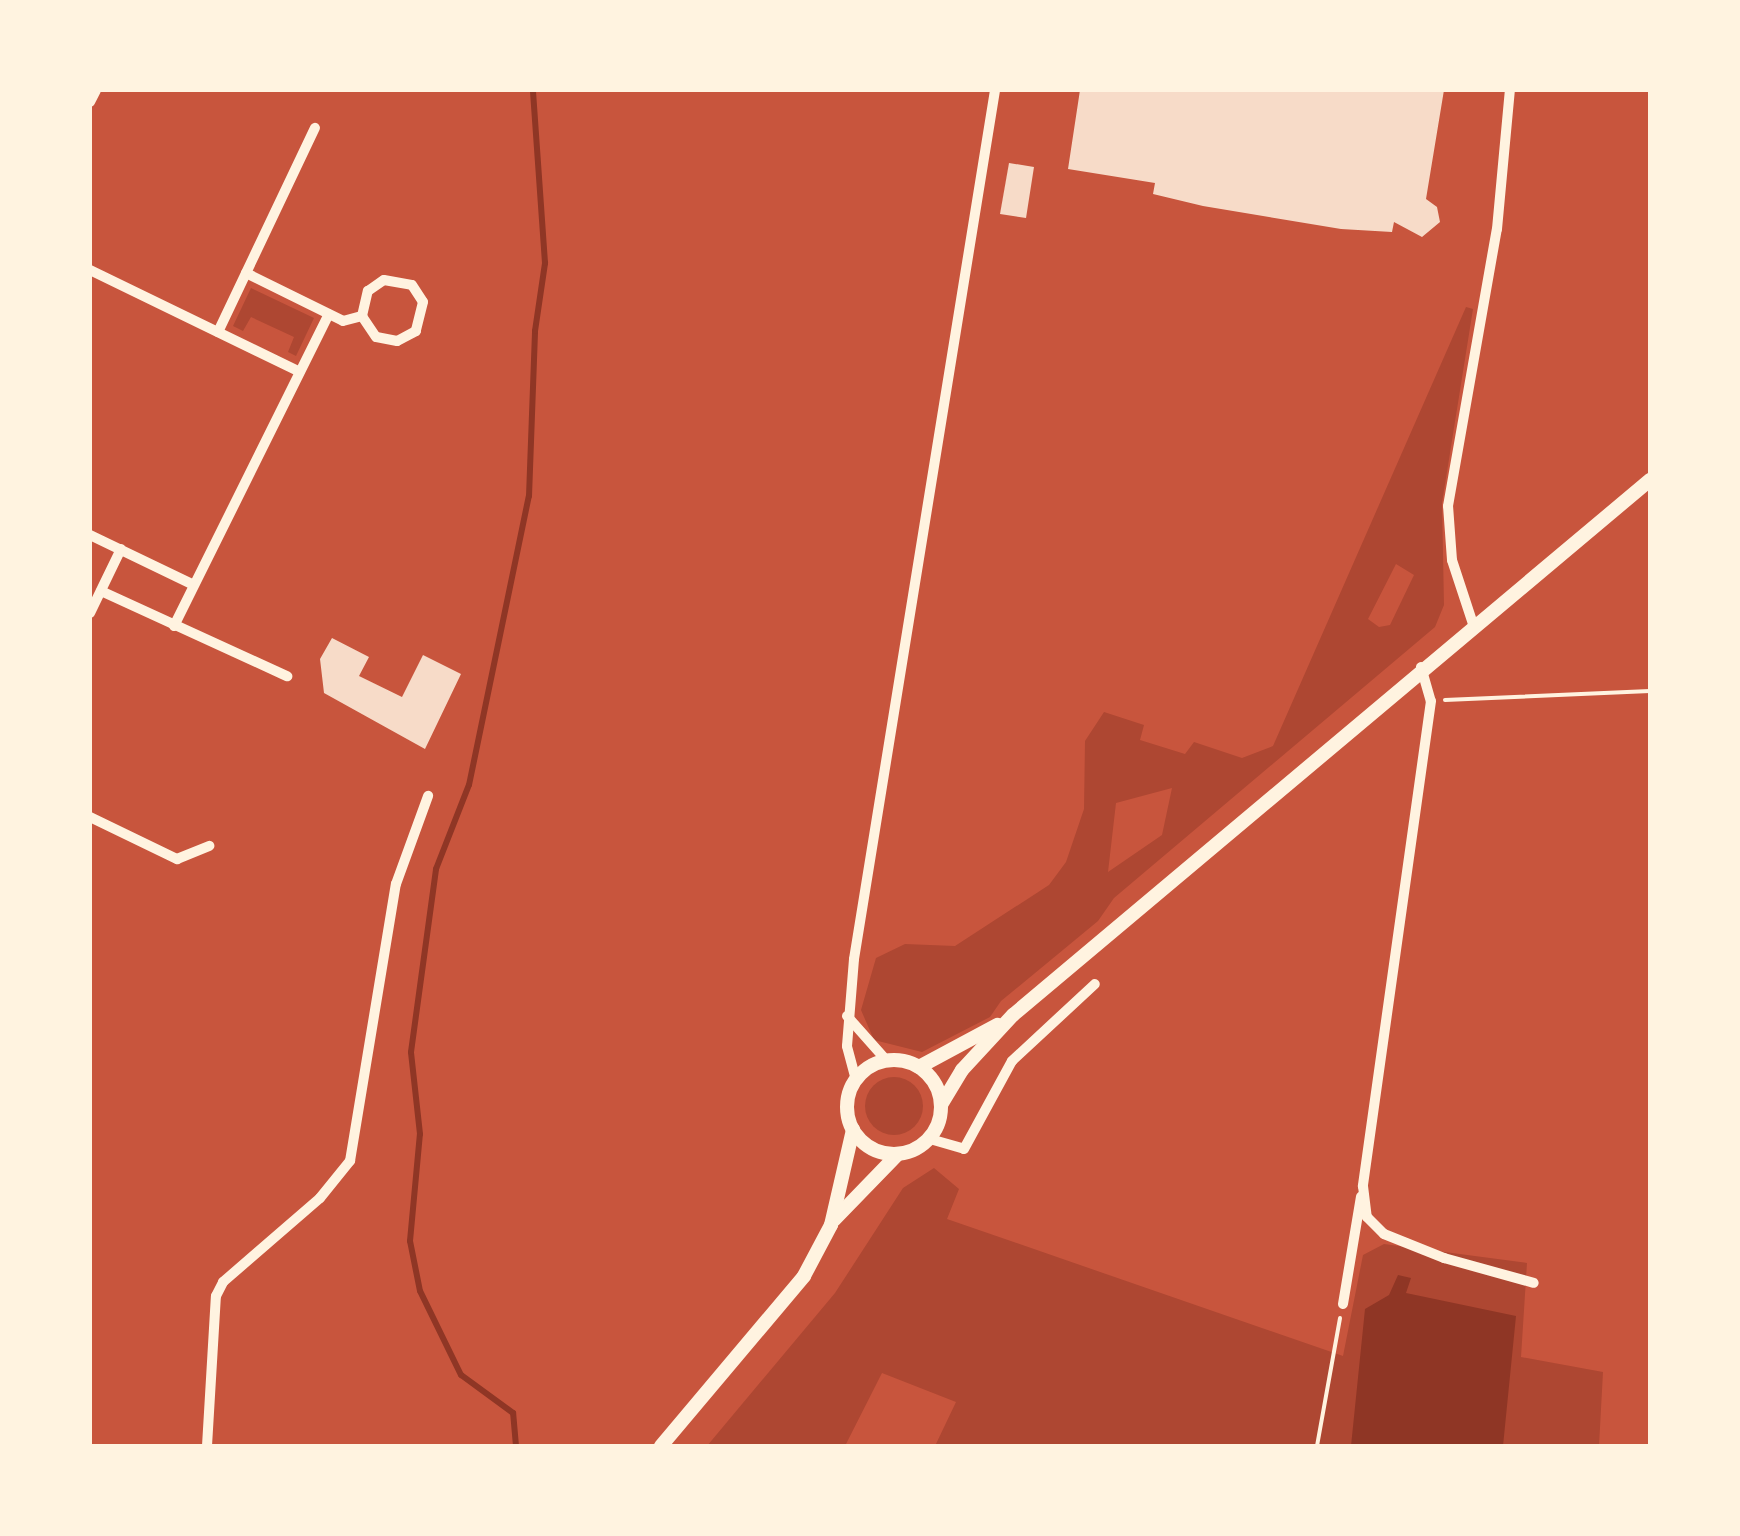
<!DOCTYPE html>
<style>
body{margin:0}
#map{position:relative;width:1740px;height:1536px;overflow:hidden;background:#c8553d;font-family:Lato,sans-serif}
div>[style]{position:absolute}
.green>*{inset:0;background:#ae4732}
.round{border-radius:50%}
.water>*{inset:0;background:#8f3625}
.stream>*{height:6px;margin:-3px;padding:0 3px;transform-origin:3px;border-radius:3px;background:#8f3625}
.building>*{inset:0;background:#f7dbc8}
.path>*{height:4px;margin:-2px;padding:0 2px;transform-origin:2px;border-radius:2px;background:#fff3e0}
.minor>*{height:10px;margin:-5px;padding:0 5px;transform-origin:5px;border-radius:5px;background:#fff3e0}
.secondary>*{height:14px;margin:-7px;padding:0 7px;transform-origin:7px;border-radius:7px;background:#fff3e0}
.secondary>.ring{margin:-7px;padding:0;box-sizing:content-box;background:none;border:14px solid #fff3e0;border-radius:50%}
span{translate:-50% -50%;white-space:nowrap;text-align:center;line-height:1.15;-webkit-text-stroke:9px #fff3e0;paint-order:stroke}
.frame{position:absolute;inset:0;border:92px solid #fff3e0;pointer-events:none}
</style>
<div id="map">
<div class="green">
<i style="clip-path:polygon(251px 288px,314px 318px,296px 356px,288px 352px,294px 337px,251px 317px,243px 331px,233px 326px)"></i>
<i style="clip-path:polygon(evenodd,1466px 307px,1473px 309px,1442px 503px,1444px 605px,1435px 627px,1114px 898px,1098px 921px,1001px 1001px,990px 1017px,922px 1052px,874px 1040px,861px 1010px,876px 958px,905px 944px,955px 946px,1049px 885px,1066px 862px,1084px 809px,1085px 741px,1104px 712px,1144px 725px,1140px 740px,1185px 754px,1194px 742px,1242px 758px,1273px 746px,1466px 307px,1396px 564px,1414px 575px,1390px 625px,1379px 627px,1368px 619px,1396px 564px,1466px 307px,1172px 788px,1162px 835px,1108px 872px,1116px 803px,1172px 788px)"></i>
<i class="round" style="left:865px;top:1077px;width:58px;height:58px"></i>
<i style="clip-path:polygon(934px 1168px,959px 1189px,947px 1219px,1343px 1356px,1363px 1255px,1384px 1244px,1527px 1263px,1521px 1357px,1603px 1372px,1599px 1446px,935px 1446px,956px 1402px,882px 1373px,845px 1446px,707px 1446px,835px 1293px,903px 1188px)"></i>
</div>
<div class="water">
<i style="clip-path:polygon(1398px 1275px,1411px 1278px,1406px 1293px,1516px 1316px,1503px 1446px,1351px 1446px,1365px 1309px,1389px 1295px)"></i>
</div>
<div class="stream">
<i style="left:516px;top:1446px;width:33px;rotate:-95deg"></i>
<i style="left:513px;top:1413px;width:64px;rotate:-143.8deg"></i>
<i style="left:461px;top:1375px;width:93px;rotate:-116deg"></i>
<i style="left:420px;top:1291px;width:51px;rotate:-101.3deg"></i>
<i style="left:410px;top:1241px;width:107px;rotate:-84.7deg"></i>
<i style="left:420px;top:1134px;width:82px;rotate:-96.3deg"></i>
<i style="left:411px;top:1052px;width:185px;rotate:-82.2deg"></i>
<i style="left:436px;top:869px;width:90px;rotate:-68.6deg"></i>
<i style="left:469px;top:785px;width:295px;rotate:-78.3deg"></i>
<i style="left:529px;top:496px;width:165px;rotate:-87.9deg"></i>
<i style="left:535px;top:331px;width:69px;rotate:-81.6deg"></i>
<i style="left:545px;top:263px;width:173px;rotate:-94deg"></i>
</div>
<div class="building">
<i style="clip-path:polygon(1080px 90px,1444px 90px,1426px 199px,1437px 207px,1440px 222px,1422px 237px,1394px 222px,1392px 232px,1341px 229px,1203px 206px,1153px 194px,1155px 183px,1068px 169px)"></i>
<i style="clip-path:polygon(1009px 163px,1034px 167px,1026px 218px,1000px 214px)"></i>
<i style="clip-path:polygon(332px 638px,369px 657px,359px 676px,402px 697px,423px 655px,461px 674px,425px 749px,324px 693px,320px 659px)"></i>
</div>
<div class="path">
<i style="left:1445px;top:700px;width:205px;rotate:-2.5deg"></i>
<i style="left:1317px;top:1446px;width:130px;rotate:-79.8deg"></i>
</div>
<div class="minor">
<i style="left:90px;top:102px;width:13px;rotate:-63deg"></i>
<i style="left:90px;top:270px;width:233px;rotate:25.9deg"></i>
<i style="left:246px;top:273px;width:108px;rotate:26.3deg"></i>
<i style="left:343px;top:321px;width:20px;rotate:-15deg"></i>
<i style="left:362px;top:316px;width:26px;rotate:-77deg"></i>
<i style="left:368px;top:291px;width:19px;rotate:-35deg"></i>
<i style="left:384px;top:280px;width:28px;rotate:10deg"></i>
<i style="left:412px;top:285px;width:20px;rotate:57deg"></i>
<i style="left:423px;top:302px;width:30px;rotate:104deg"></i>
<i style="left:416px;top:331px;width:21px;rotate:152deg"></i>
<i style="left:397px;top:341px;width:21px;rotate:-169deg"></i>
<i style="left:376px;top:337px;width:25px;rotate:-124deg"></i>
<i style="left:218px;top:332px;width:226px;rotate:-64.6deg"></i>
<i style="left:90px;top:535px;width:115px;rotate:25.7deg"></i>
<i style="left:101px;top:591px;width:205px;rotate:24.6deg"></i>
<i style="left:90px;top:613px;width:71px;rotate:-64.2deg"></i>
<i style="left:1473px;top:624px;width:67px;rotate:-108.2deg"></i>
<i style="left:1452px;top:560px;width:54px;rotate:-94.2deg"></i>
<i style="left:1448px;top:506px;width:281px;rotate:-80deg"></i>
<i style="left:1497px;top:229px;width:140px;rotate:-84.7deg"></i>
<i style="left:174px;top:626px;width:348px;rotate:-63.6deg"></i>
<i style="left:1421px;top:667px;width:35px;rotate:74deg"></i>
<i style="left:1431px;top:701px;width:490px;rotate:98deg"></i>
<i style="left:1363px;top:1186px;width:31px;rotate:83deg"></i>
<i style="left:1367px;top:1217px;width:24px;rotate:45deg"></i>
<i style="left:1384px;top:1234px;width:65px;rotate:21.8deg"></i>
<i style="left:1444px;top:1258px;width:93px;rotate:15.5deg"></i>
<i style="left:90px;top:817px;width:97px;rotate:25.8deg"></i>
<i style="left:177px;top:859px;width:35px;rotate:-22deg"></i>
<i style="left:847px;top:1016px;width:60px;rotate:48.4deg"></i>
<i style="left:856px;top:1080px;width:35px;rotate:-105deg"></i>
<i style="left:847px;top:1046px;width:87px;rotate:-85.4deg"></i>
<i style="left:854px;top:959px;width:880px;rotate:-80.78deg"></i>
<i style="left:930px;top:1139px;width:35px;rotate:16deg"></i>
<i style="left:964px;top:1149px;width:100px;rotate:-61.4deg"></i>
<i style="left:1012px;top:1061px;width:113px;rotate:-42.9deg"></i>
<i style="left:1343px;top:1304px;width:109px;rotate:-80.5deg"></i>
<i style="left:207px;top:1446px;width:150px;rotate:-86.6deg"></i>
<i style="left:216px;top:1296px;width:16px;rotate:-63deg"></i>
<i style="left:223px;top:1282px;width:128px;rotate:-40.9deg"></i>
<i style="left:320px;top:1198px;width:48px;rotate:-51deg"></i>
<i style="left:350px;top:1161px;width:281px;rotate:-80.6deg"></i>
<i style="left:396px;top:884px;width:94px;rotate:-70deg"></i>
</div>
<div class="secondary">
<i class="ring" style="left:847px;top:1060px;width:80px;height:80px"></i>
<i style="left:919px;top:1067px;width:89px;rotate:-28.3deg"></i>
<i style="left:941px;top:1105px;width:41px;rotate:-59deg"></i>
<i style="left:962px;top:1070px;width:75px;rotate:-47.2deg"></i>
<i style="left:1013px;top:1015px;width:832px;rotate:-40.03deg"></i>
<i style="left:834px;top:1220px;width:91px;rotate:-45.9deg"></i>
<i style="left:661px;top:1446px;width:222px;rotate:-49.9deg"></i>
<i style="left:804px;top:1276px;width:58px;rotate:-62.1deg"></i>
<i style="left:831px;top:1225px;width:98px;rotate:-77deg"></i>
</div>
<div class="frame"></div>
</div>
